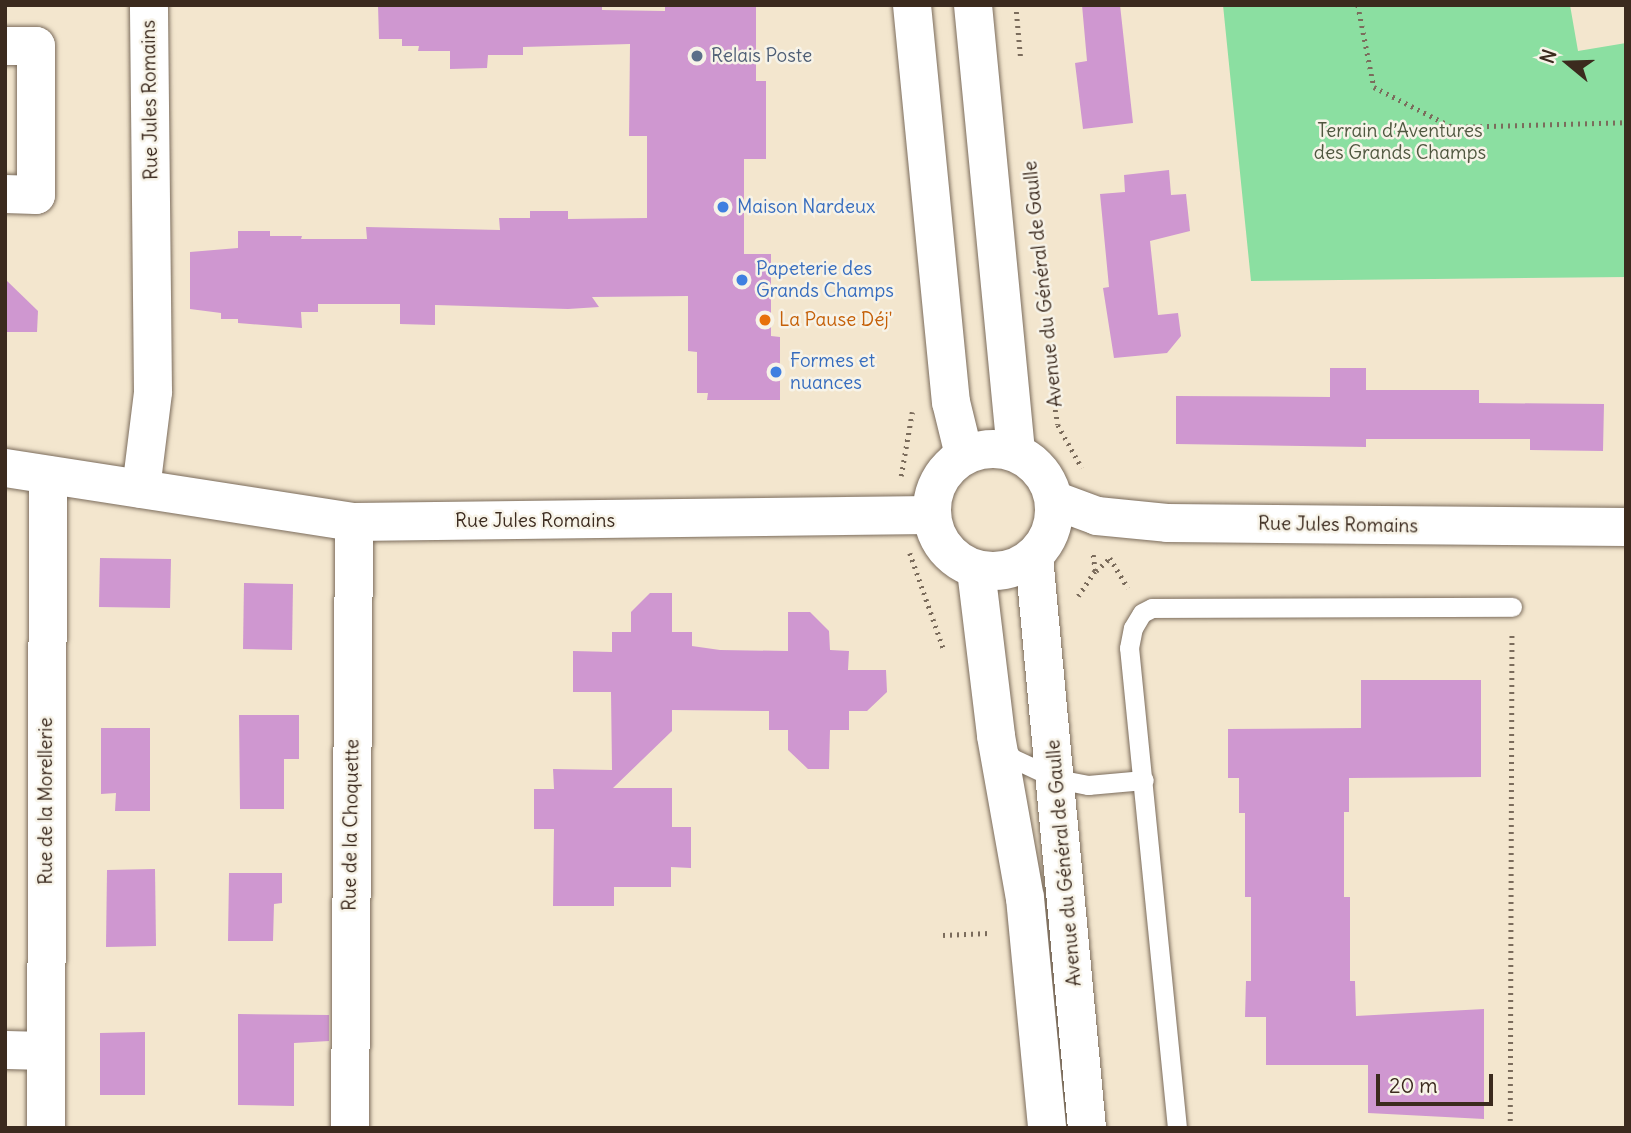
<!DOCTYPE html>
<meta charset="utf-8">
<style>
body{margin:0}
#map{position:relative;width:1631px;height:1133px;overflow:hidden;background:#f3e6ce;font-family:Delius,sans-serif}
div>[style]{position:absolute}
.green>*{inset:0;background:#8bdfa1}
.building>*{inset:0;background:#cf97d0}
.path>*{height:4.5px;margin-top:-2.25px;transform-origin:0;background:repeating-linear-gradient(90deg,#7b6c5c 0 2px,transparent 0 7px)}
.roads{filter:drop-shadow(0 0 2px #7b6c5c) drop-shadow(0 0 2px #7b6c5c)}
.lane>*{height:19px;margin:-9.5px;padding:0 9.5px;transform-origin:9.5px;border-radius:9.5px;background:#fff}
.street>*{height:38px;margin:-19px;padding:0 19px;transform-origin:19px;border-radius:19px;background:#fff}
.street>.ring{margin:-19px;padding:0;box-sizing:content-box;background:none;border:38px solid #fff;border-radius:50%}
.dots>*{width:19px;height:19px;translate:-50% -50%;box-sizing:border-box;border:4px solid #f7f3e8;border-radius:50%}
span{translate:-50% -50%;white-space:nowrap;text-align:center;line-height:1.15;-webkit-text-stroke:5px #f7f3e8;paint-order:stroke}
.service-label{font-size:19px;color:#4e5e75}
.left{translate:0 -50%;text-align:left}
.street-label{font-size:19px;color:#3b2a1e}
.park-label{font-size:19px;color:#4f573f}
.shop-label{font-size:19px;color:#366cbe}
.food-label{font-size:19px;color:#c56008}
.frame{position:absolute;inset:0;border:7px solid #3b2a1e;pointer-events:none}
.north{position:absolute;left:1533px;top:28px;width:70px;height:70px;-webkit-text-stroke:5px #f7f3e8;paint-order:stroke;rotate:289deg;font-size:19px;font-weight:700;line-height:28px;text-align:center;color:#3b2a1e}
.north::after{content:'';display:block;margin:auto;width:24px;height:32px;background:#3b2a1e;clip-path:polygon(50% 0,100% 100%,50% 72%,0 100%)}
.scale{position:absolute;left:1376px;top:1074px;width:117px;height:32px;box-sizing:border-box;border:4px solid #3b2a1e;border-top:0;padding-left:9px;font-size:21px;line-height:24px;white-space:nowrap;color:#3b2a1e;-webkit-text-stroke:5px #f7f3e8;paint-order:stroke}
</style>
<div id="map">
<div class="green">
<i style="clip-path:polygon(1223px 5px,1570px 5px,1578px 51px,1626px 43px,1626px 277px,1251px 281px)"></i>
</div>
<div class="building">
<i style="clip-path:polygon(378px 5px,602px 5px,602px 10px,665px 11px,665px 5px,756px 5px,756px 81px,766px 81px,766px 159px,744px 159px,744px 254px,771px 254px,771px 336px,780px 337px,780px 400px,707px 400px,708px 393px,697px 393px,697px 352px,688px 351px,688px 296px,592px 297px,599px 307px,568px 309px,435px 305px,435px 325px,400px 324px,400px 304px,318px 304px,318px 312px,301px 312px,302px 328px,238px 323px,238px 319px,221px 319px,221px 313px,190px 309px,190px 252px,238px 248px,238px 231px,270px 231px,270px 236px,302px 236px,301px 239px,367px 239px,366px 227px,500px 230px,499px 218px,530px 218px,530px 211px,568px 211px,568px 219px,647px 218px,647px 136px,629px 136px,630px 44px,523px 47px,523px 55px,488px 55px,487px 68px,450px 69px,450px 51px,418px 51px,419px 46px,402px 46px,402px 39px,379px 39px)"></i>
<i style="clip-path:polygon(1082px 5px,1120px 5px,1133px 123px,1083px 129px,1075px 63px,1087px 61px)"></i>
<i style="clip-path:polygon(1169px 170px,1171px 195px,1186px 194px,1190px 231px,1150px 241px,1158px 315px,1178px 313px,1181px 336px,1167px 353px,1114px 358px,1103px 288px,1109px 287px,1100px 194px,1125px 192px,1124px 175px)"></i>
<i style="clip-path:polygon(5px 279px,38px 311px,37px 332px,5px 332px)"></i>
<i style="clip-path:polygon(1330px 368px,1366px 368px,1366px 390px,1479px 390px,1479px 403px,1604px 404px,1603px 451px,1530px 450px,1530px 439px,1366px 439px,1366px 447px,1176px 444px,1176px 396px,1330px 397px)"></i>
<i style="clip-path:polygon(100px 558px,171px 559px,170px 608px,99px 607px)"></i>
<i style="clip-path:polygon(244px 583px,293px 584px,292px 650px,243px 649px)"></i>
<i style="clip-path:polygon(650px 593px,672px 593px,672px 632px,692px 632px,692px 646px,720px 650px,788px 651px,788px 612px,810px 612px,829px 631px,830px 650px,849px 651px,848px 670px,886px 670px,887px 692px,867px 711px,849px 711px,849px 730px,830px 730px,829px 769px,808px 769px,788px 750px,788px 730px,769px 730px,769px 711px,672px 710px,672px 731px,613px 788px,672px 788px,672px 827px,691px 827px,691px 868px,671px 867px,671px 887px,614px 887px,614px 906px,553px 906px,554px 829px,534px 829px,534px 789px,554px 789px,553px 769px,612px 770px,611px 692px,573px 692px,573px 651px,612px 652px,612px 632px,631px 632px,631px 612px)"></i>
<i style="clip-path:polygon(1361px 680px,1481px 680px,1481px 777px,1349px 778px,1349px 812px,1344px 812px,1344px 897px,1350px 897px,1350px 981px,1355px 981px,1356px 1016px,1484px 1009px,1484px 1119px,1368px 1113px,1368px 1065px,1266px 1065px,1266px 1017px,1245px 1017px,1246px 981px,1251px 981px,1251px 897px,1245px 897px,1245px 813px,1239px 813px,1239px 778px,1228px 778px,1228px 729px,1361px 728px)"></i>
<i style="clip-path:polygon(239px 715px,299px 715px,299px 759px,284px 759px,284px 809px,240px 809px)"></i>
<i style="clip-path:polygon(101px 728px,150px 728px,150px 811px,115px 811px,116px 793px,101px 794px)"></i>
<i style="clip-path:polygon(155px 869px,156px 946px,106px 947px,107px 870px)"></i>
<i style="clip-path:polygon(229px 873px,282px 873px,282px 903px,274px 904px,273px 941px,228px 941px)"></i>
<i style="clip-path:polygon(238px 1014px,329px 1015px,329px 1041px,294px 1043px,294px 1106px,238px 1105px)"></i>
<i style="clip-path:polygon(145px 1032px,145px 1095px,100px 1095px,100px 1033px)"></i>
</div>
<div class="path">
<i style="left:1016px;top:5px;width:55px;rotate:84.8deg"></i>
<i style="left:1358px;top:5px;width:84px;rotate:79deg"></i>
<i style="left:1374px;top:87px;width:88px;rotate:27.1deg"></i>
<i style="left:1452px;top:127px;width:174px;rotate:-1.6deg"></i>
<i style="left:1053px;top:396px;width:29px;rotate:80deg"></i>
<i style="left:1058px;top:425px;width:49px;rotate:60.8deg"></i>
<i style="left:901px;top:476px;width:65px;rotate:-80.2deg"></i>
<i style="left:910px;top:553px;width:103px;rotate:70.7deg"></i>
<i style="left:1096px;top:571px;width:19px;rotate:-43deg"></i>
<i style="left:1110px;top:558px;width:35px;rotate:59deg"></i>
<i style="left:1078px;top:596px;width:30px;rotate:-56deg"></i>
<i style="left:1095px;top:571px;width:17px;rotate:-97deg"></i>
<i style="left:943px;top:935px;width:46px;rotate:-2.5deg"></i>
<i style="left:1510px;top:1128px;width:493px;rotate:-89.8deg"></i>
</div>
<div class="roads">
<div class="lane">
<i style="left:1003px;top:746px;width:15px;rotate:53deg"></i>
<i style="left:1012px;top:758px;width:50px;rotate:25deg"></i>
<i style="left:1057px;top:779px;width:32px;rotate:11deg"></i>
<i style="left:1088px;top:785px;width:56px;rotate:-5.1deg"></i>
<i style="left:1177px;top:1128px;width:482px;rotate:-95.7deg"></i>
<i style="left:1129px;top:648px;width:20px;rotate:-79deg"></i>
<i style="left:1133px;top:628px;width:17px;rotate:-59deg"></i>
<i style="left:1142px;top:613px;width:11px;rotate:-27deg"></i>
<i style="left:1152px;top:608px;width:360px;rotate:-0.2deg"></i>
</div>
<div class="street">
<i style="left:912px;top:5px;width:399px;rotate:84.4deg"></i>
<i style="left:951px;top:402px;width:55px;rotate:76.2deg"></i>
<i style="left:973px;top:5px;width:450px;rotate:84.5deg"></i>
<i style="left:5px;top:46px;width:31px"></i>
<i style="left:36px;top:46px;width:149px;rotate:90deg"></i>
<i style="left:36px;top:195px;width:31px;rotate:-178deg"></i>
<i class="ring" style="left:932px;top:449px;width:84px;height:84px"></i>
<i style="left:5px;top:468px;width:353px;rotate:8.8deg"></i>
<i style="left:354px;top:522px;width:577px;rotate:-0.7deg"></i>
<i style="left:141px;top:489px;width:98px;rotate:-82.9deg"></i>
<i style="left:153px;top:392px;width:387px;rotate:-90.6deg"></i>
<i style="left:1054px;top:500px;width:46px;rotate:20.4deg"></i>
<i style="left:1097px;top:516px;width:70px;rotate:5.7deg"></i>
<i style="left:1167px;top:523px;width:459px;rotate:0.5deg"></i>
<i style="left:1034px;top:557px;width:573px;rotate:84.7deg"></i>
<i style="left:976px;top:570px;width:167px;rotate:83.1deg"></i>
<i style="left:996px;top:736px;width:165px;rotate:79.9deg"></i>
<i style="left:1025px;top:898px;width:231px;rotate:84.5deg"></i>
<i style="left:5px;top:1050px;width:40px;rotate:1.4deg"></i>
<i style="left:46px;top:1128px;width:653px;rotate:-89.82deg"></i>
<i style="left:350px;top:1128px;width:606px;rotate:-89.62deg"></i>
</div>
</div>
<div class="dots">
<i style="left:697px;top:56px;background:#5c6f8a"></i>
<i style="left:723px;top:207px;background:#3f7fe0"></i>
<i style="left:742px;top:280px;background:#3f7fe0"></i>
<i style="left:765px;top:320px;background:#e8710a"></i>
<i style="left:776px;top:372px;background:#3f7fe0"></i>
</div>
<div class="service-label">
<span class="left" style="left:711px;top:56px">Relais Poste</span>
</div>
<div class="street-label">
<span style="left:150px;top:100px;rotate:-91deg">Rue Jules Romains</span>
<span style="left:1043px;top:284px;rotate:-96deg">Avenue du Général de Gaulle</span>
<span style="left:535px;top:521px">Rue Jules Romains</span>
<span style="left:1338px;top:525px;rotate:1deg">Rue Jules Romains</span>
<span style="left:46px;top:801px;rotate:-90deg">Rue de la Morellerie</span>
<span style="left:351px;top:825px;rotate:-89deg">Rue de la Choquette</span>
<span style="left:1064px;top:863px;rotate:-95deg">Avenue du Général de Gaulle</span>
</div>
<div class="park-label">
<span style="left:1400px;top:142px">Terrain d’Aventures<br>des Grands Champs</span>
</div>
<div class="shop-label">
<span class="left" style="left:737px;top:207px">Maison Nardeux</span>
<span class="left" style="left:756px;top:280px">Papeterie des<br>Grands Champs</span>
<span class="left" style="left:790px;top:372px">Formes et<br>nuances</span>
</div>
<div class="food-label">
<span class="left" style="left:779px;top:320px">La Pause Déj'</span>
</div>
<div class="frame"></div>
<div class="north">N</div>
<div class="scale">20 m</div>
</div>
